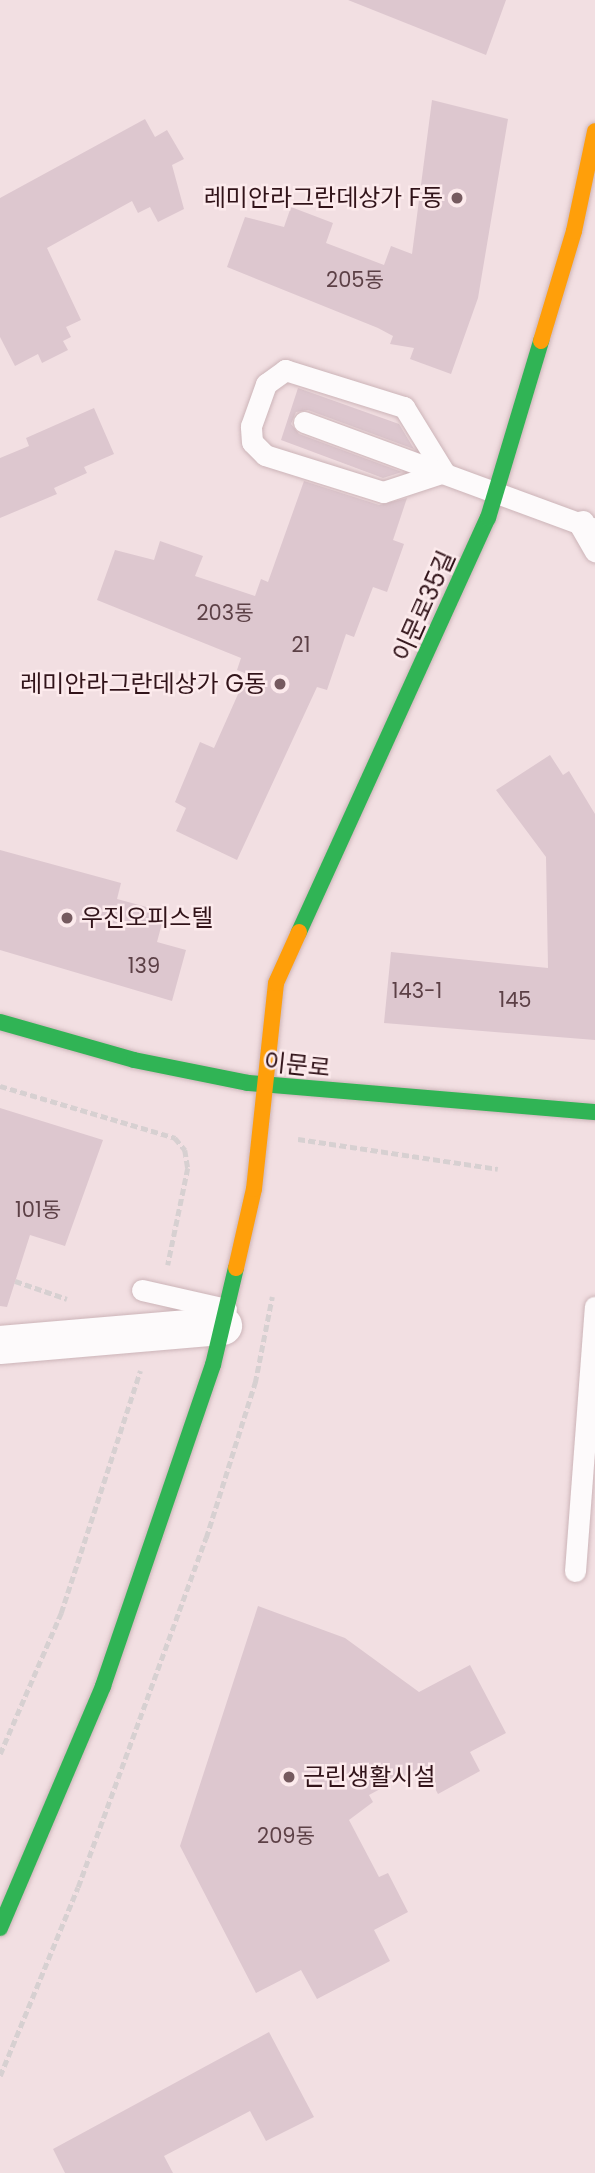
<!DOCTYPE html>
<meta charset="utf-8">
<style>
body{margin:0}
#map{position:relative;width:595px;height:2173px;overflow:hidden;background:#f2dfe2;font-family:Poppins,"Noto Sans KR",sans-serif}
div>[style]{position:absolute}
.building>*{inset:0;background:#ddc7cf}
.path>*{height:4.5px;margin-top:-2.25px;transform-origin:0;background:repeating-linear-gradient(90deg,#d7d0d1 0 7px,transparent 0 10.5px)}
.roads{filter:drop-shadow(0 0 2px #ccb4b8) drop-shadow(0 0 2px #ccb4b8)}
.lane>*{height:21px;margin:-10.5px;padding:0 10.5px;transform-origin:10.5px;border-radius:10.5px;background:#fdfafb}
.street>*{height:38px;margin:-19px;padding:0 19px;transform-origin:19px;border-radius:19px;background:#fdfafb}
.fast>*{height:16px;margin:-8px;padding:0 8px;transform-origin:8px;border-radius:8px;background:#30b455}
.slow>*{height:16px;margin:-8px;padding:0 8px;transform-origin:8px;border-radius:8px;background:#ff9f0a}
.dots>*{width:19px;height:19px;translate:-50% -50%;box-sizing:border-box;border:4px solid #fceaec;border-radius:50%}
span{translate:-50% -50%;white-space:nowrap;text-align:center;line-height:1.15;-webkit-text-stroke:5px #fceaec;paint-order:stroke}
.number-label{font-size:21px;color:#5c4046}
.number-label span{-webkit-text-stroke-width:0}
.poi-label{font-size:24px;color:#311319}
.right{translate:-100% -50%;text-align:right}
.left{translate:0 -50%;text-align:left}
.street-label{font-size:24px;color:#311319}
</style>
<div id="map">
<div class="building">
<i style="clip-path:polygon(348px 0,506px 0,486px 55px)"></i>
<i style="clip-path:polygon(432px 100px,508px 119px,478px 298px,451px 374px,410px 359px,414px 348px,390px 344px,393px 336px,378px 328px,227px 267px,245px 217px,284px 227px,291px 207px,333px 223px,326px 243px,384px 265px,391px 246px,412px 254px)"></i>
<i style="clip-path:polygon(145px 119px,155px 137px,167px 130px,184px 159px,172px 165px,184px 209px,158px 222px,150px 207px,138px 213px,132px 201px,47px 248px,81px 320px,66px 327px,71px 337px,63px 341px,68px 350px,42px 363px,38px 354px,15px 366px,0 337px,0 198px)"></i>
<i style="clip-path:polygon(298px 388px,399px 424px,414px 449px,308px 410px,296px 412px,291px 424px,299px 434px,402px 472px,383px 478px,281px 440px)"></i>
<i style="clip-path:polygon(94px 408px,114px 454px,84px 467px,87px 473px,54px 488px,57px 494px,0 518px,0 458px,29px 446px,26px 438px)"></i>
<i style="clip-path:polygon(304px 481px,379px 505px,407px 498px,393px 540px,404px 544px,387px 592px,373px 587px,354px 637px,346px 634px,327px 690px,317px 687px,237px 860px,176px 831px,186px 808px,175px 802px,200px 742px,214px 748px,247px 674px,237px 670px,241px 658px,97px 600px,115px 550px,154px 560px,160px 541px,203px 556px,195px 576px,255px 596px,261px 579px,268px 582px)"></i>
<i style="clip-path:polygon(550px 755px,563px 775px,569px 771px,595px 814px,595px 1040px,384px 1023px,391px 952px,548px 968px,546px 857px,496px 790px)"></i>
<i style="clip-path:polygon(0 850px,121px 883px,117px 899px,165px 912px,157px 942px,186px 950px,172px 1001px,0 950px)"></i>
<i style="clip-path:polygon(0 1108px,103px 1140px,65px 1246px,30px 1235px,7px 1307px,0 1306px)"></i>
<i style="clip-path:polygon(258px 1606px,345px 1638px,419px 1692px,470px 1665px,506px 1733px,470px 1752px,480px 1771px,438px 1794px,423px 1766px,369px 1795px,373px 1802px,349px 1820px,379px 1877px,388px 1873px,408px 1912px,374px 1930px,390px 1961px,317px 1999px,301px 1970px,256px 1993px,180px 1846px)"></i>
<i style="clip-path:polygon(269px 2032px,314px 2117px,266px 2141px,250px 2111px,164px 2156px,173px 2173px,65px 2173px,53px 2149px)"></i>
</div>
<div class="path">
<i style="left:0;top:1086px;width:183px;rotate:16.5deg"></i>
<i style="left:175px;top:1138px;width:16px;rotate:50deg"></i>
<i style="left:185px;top:1150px;width:18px;rotate:81deg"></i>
<i style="left:188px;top:1168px;width:99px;rotate:101.7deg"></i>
<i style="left:298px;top:1139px;width:202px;rotate:8.5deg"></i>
<i style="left:15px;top:1281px;width:55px;rotate:19.1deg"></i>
<i style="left:0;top:1754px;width:154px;rotate:-66.6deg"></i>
<i style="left:61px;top:1613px;width:255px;rotate:-71.9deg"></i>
<i style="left:0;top:2076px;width:204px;rotate:-67.6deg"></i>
<i style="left:78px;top:1887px;width:372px;rotate:-69.9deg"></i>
<i style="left:206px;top:1538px;width:163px;rotate:-72.5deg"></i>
<i style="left:255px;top:1383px;width:88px;rotate:-78.8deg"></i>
</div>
<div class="roads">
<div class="lane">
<i style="left:285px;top:370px;width:125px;rotate:17.3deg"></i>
<i style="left:404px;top:407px;width:76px;rotate:58.4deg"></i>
<i style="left:444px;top:472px;width:64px;rotate:161.8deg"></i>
<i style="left:383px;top:492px;width:124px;rotate:-162.6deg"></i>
<i style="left:265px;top:455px;width:18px;rotate:-135deg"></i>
<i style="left:252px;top:442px;width:16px;rotate:-94deg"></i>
<i style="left:251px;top:426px;width:45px;rotate:-70.3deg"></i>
<i style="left:266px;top:384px;width:24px;rotate:-36deg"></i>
<i style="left:304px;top:422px;width:310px;rotate:20.2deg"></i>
<i style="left:583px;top:521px;width:5px;rotate:169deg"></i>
<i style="left:578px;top:522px;width:34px;rotate:60deg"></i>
<i style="left:142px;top:1290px;width:86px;rotate:12.7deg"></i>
<i style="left:575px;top:1571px;width:265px;rotate:-85.7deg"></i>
</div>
<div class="street">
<i style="left:0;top:1345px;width:224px;rotate:-4.9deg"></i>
</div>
<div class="fast">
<i style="left:299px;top:932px;width:455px;rotate:-65.5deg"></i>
<i style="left:488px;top:518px;width:185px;rotate:-73.3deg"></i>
<i style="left:0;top:1022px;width:139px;rotate:15.8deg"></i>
<i style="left:134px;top:1060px;width:116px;rotate:11.4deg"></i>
<i style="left:248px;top:1083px;width:348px;rotate:4.8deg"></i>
<i style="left:0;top:1928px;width:263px;rotate:-66.9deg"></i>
<i style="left:103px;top:1686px;width:339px;rotate:-71.1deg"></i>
<i style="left:213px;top:1365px;width:100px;rotate:-76.7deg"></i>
</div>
<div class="slow">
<i style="left:541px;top:341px;width:115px;rotate:-73.3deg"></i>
<i style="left:574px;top:231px;width:102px;rotate:-78.1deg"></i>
<i style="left:236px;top:1268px;width:81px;rotate:-77.2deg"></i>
<i style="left:254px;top:1189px;width:207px;rotate:-83.9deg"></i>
<i style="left:276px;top:983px;width:56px;rotate:-65.7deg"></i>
</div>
</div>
<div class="dots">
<i style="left:457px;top:198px;background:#755a5f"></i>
<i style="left:280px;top:684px;background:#755a5f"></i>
<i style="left:67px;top:918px;background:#755a5f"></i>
<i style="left:289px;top:1777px;background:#755a5f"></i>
</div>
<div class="number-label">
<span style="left:355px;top:280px">205동</span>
<span style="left:225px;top:613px">203동</span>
<span style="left:301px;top:645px">21</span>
<span style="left:144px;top:966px">139</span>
<span style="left:417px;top:991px">143-1</span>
<span style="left:515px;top:1000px">145</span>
<span style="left:38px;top:1210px">101동</span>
<span style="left:286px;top:1836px">209동</span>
</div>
<div class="poi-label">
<span class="right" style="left:443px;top:198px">레미안라그란데상가 F동</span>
<span class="right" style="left:266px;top:684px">레미안라그란데상가 G동</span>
<span class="left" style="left:81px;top:918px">우진오피스텔</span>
<span class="left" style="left:303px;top:1777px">근린생활시설</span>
</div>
<div class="street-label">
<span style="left:424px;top:606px;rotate:-66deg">이문로35길</span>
<span style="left:297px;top:1065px;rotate:6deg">이문로</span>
</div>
</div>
